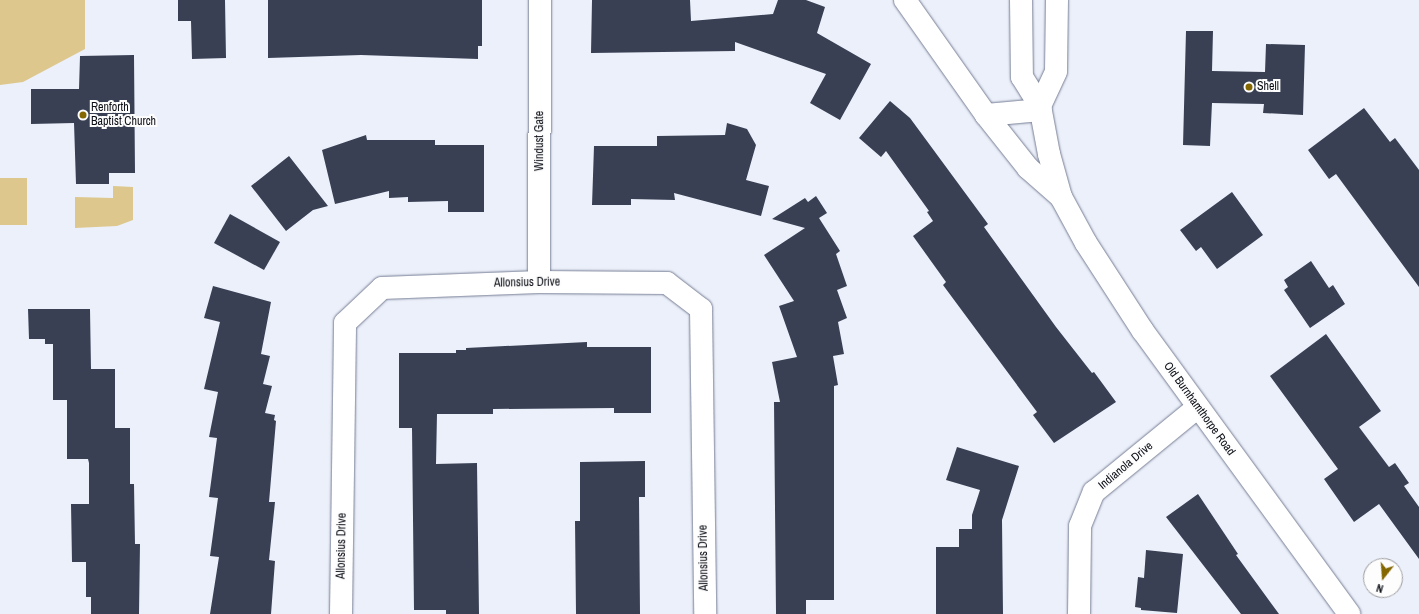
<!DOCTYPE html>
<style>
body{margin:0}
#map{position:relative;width:1419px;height:614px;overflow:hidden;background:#ecf0fa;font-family:"Archivo Narrow",sans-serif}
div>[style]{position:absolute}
.green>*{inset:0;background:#dec78c}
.building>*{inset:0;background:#394054}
.roads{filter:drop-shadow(0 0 1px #757d94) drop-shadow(0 0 1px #757d94)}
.street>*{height:22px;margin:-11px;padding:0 11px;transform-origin:11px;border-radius:11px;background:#fff}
.dots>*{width:11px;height:11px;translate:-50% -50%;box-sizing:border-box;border:2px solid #fdfdfd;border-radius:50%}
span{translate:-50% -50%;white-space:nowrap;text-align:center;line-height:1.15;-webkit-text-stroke:4px #fdfdfd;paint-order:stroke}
.poi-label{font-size:12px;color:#0c0e16}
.left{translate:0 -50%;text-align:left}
.street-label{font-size:12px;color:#0c0e16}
.north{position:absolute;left:1363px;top:558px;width:40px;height:40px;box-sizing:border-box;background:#fdfdfd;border:1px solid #9d9da1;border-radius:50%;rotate:197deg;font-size:11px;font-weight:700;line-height:16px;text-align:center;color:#0c0e16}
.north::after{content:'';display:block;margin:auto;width:14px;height:18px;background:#846700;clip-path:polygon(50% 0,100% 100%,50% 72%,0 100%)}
</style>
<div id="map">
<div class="green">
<i style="clip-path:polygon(0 0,85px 0,85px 49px,23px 82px,0 85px)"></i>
<i style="clip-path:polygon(0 178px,27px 178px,27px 225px,0 225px)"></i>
<i style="clip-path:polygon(113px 186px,133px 187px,133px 220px,117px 226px,75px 228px,75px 197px,113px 198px)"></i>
</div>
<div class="building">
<i style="clip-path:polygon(178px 0,225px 0,226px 58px,192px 59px,191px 21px,178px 21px)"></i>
<i style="clip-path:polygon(268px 0,482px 0,482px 46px,478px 46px,478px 59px,361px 55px,268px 58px)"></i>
<i style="clip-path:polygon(592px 0,690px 0,691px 21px,773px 14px,778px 0,806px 0,825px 7px,817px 33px,871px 64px,840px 120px,810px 103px,826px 74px,735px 42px,735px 51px,591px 53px)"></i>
<i style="clip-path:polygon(1186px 31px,1213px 31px,1212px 71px,1265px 72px,1266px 44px,1305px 45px,1303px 115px,1263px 113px,1264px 104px,1212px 103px,1210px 146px,1183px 145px)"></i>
<i style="clip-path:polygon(134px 55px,135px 173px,109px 173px,109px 184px,76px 184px,74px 123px,31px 124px,31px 89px,79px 89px,80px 56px)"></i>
<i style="clip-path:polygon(890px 101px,910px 118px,988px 224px,984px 227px,1056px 327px,1092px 373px,1094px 372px,1116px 402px,1054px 443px,1033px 415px,1037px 412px,943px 285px,946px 282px,913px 236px,933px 221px,927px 212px,929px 211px,886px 151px,881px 157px,859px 138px)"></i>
<i style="clip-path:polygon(1364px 108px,1390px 142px,1395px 138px,1419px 170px,1419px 287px,1336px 174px,1329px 179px,1308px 150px)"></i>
<i style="clip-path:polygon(727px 123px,747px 129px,756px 145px,746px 180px,769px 186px,761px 216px,674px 193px,675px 200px,631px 199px,631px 205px,592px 205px,594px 146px,657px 146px,657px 136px,725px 135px)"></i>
<i style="clip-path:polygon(366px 135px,367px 140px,435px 140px,435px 145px,484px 145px,484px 212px,448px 212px,448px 201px,408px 202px,408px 197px,389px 198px,389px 191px,335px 204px,322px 150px)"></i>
<i style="clip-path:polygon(289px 156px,328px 206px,313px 210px,286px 231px,251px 186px)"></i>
<i style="clip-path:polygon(1232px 192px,1263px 235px,1217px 269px,1201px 247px,1196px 251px,1180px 230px)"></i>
<i style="clip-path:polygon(816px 196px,827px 213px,819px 218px,840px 251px,836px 254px,847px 286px,837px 290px,847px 318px,838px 322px,844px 354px,833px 356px,838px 385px,834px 386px,834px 600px,806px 600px,806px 614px,776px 614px,774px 402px,780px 402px,772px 362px,797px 357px,779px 306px,794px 301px,764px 255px,805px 228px,772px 219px,805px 198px,808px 202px)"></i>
<i style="clip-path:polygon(230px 214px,280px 242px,264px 270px,214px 243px)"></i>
<i style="clip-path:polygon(1311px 261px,1329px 288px,1333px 285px,1345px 304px,1310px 328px,1284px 290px,1288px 287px,1284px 280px)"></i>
<i style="clip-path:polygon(213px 286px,271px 302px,261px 354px,270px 356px,263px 384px,272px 386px,265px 413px,275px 415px,274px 420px,276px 421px,269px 502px,275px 502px,269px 560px,275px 561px,271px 614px,210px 614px,219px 557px,210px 556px,218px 498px,209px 497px,217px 438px,209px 437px,218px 392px,204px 389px,220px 322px,204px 318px)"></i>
<i style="clip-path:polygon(28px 309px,90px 309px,91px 369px,115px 369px,115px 428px,130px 428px,130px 484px,134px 484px,135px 544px,140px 544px,139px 614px,91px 614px,91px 597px,86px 597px,86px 562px,72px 562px,71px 504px,89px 504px,89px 463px,88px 459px,67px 459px,67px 400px,53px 400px,53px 344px,45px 344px,45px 339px,29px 339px)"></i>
<i style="clip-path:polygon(1326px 334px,1381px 411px,1359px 427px,1389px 467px,1395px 463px,1409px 483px,1404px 486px,1419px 507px,1419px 559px,1379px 504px,1354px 522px,1324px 479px,1338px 469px,1270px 376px)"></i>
<i style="clip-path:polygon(587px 342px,587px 347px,651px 347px,651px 413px,614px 413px,614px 408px,493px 409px,493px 414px,437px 414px,436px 464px,477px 463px,479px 614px,446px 614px,446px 610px,414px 610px,412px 428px,399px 428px,399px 353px,456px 353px,456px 350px,466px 350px,466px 348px)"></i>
<i style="clip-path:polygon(957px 447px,1019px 466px,1002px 520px,1003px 614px,936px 614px,936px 547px,959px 547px,959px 529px,972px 529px,972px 515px,980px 490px,946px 480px)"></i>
<i style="clip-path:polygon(645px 461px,645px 497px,639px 497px,640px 614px,576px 614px,575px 521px,580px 521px,580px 462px)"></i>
<i style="clip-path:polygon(1198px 494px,1238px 554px,1236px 555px,1279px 614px,1241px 614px,1166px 517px)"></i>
<i style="clip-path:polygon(1146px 550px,1183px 554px,1177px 613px,1141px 610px,1141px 608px,1135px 607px,1138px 577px,1144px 578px)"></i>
</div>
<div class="roads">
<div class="street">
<i style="left:905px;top:0;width:141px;rotate:54.8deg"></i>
<i style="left:986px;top:115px;width:68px;rotate:51.6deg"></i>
<i style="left:1028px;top:168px;width:44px;rotate:41.3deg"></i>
<i style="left:1021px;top:0;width:77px;rotate:89.3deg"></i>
<i style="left:1022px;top:77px;width:34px;rotate:58deg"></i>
<i style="left:1040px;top:106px;width:49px;rotate:79.4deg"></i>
<i style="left:1049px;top:154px;width:45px;rotate:74.4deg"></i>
<i style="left:1061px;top:197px;width:52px;rotate:61.5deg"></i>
<i style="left:1086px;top:243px;width:105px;rotate:57.1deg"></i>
<i style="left:1143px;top:331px;width:350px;rotate:53.9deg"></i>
<i style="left:1040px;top:106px;width:38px;rotate:-65deg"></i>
<i style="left:1056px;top:71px;width:71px;rotate:-89.2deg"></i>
<i style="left:986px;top:115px;width:55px;rotate:-5.2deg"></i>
<i style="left:539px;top:282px;width:282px;rotate:-89.8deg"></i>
<i style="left:341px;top:614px;width:291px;rotate:-89.2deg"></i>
<i style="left:345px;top:323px;width:51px;rotate:-43.4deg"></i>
<i style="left:382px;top:288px;width:157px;rotate:-2.2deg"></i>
<i style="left:539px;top:282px;width:128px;rotate:0.4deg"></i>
<i style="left:667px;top:283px;width:43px;rotate:37.4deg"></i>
<i style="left:701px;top:309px;width:305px;rotate:89.2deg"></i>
<i style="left:1079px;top:614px;width:88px;rotate:-89.3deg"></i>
<i style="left:1080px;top:526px;width:37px;rotate:-68deg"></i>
<i style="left:1094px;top:492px;width:134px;rotate:-39.3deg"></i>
</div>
</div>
<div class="dots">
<i style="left:1249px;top:87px;background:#846700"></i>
<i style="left:83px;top:115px;background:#846700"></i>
</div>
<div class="poi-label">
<span class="left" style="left:1257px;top:87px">Shell</span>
<span class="left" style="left:91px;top:115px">Renforth<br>Baptist Church</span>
</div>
<div class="street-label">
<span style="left:540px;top:141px;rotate:-90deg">Windust Gate</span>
<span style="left:527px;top:283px;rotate:-1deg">Allonsius Drive</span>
<span style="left:1199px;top:409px;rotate:54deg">Old Burnhamthorpe Road</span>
<span style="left:1126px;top:466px;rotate:-40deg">Indianola Drive</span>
<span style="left:342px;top:546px;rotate:-89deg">Allonsius Drive</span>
<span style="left:704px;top:558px;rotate:-91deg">Allonsius Drive</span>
</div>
<div class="north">N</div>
</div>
